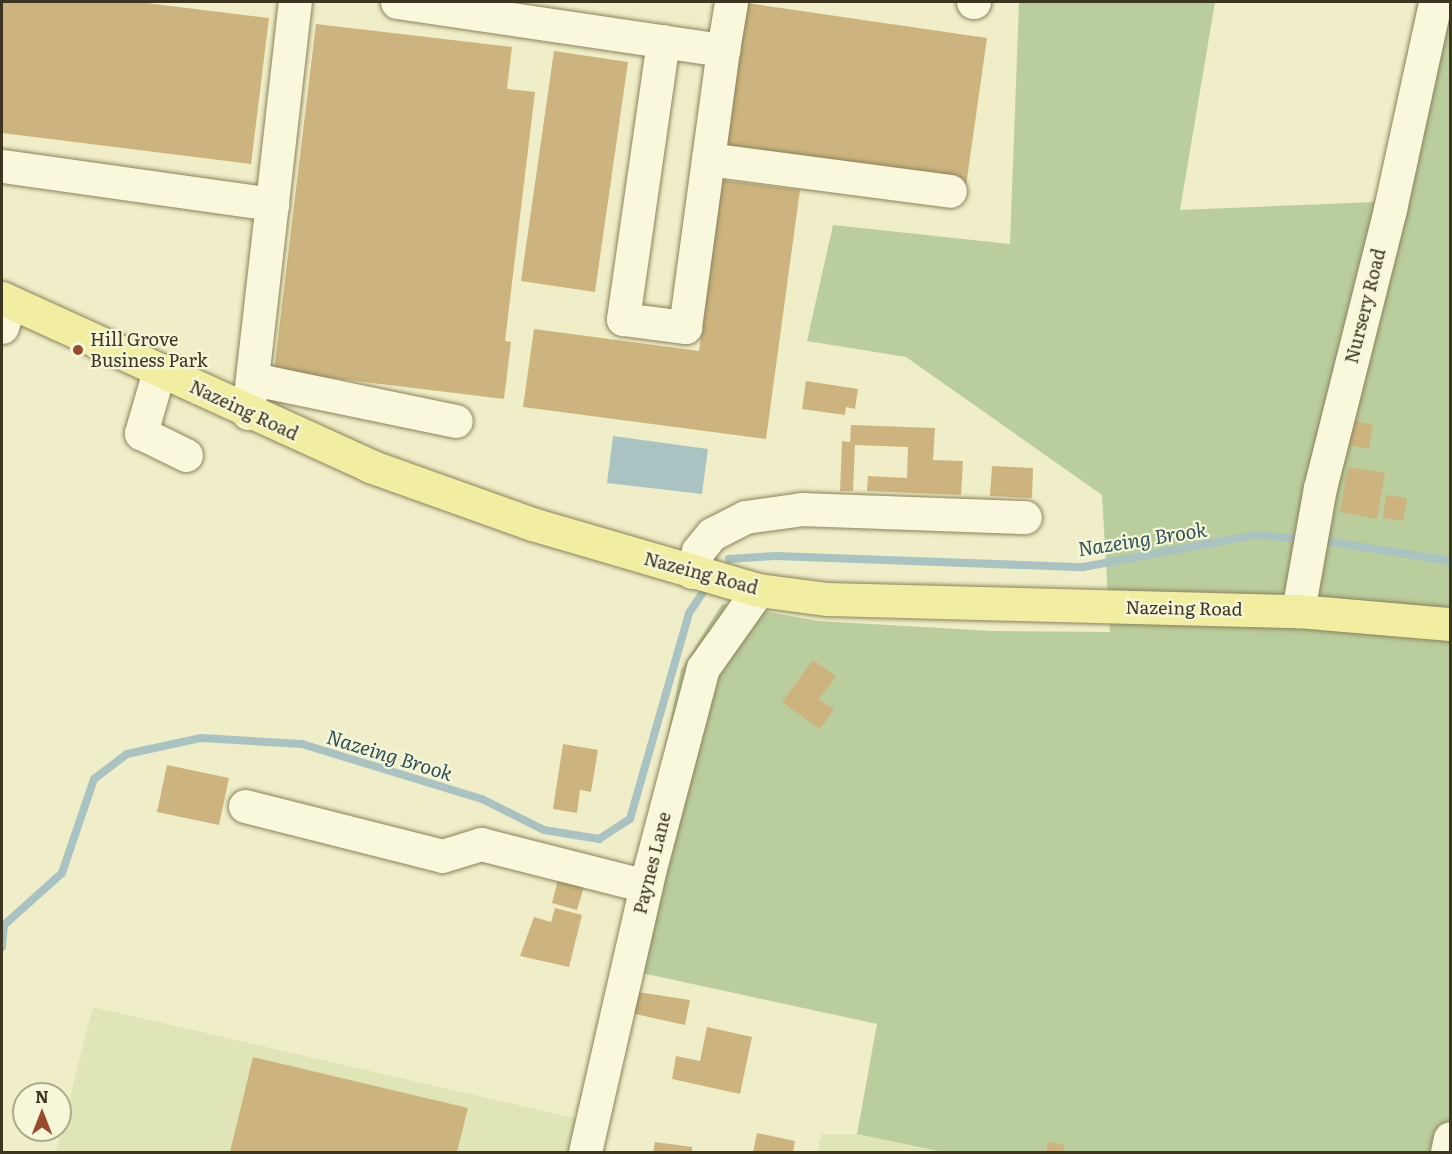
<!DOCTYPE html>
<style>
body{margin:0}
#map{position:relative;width:1452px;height:1154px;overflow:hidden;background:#efeec8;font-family:Literata,serif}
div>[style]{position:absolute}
.farmland>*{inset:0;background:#dfe5b6}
.green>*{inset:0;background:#bacd9c}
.water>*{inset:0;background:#a9c3c2}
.stream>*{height:8px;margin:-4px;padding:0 4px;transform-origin:4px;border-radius:4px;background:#a9c3c2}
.building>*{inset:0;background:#cdb47e}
.roads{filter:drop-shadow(0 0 2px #8b825d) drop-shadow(0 0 2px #8b825d)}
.minor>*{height:33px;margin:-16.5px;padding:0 16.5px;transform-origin:16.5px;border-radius:16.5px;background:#f9f8dc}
.major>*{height:33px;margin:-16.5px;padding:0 16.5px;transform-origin:16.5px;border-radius:16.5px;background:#f1eea1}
.dots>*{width:16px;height:16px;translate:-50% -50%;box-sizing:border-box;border:3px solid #f6f6d8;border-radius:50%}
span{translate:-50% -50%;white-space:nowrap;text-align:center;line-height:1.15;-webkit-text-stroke:4.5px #f6f6d8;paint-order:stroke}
.street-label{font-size:18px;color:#3c3520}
.poi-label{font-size:18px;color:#3c3520}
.left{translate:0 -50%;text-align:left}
.water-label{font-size:20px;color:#30525b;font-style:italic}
.frame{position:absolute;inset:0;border:3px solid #3c3520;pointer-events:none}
.north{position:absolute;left:12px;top:1082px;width:60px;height:60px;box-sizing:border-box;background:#f6f6d8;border:2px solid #aca98e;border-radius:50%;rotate:0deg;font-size:16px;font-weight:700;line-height:24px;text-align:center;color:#3c3520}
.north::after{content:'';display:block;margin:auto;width:21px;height:27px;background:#9b4a2d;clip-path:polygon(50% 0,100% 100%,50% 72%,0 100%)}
</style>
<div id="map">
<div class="farmland">
<i style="clip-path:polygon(93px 1007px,587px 1121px,580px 1152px,56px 1152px)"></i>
<i style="clip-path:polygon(822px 1134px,857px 1134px,942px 1152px,817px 1152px)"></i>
</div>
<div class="green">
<i style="clip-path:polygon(1019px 2px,1215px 2px,1180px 210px,1376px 202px,1418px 2px,1450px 2px,1450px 1152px,943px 1152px,857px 1134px,877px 1024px,619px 968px,681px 670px,722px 604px,818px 621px,993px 631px,1110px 632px,1102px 495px,906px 357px,807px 341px,833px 225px,1010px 244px)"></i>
</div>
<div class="water">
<i style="clip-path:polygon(613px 436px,708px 449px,702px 494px,607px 483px)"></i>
</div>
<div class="stream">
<i style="left:1319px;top:540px;width:133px;rotate:9.1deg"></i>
<i style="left:729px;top:559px;width:47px;rotate:-3.7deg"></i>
<i style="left:776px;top:556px;width:307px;rotate:2.1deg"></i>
<i style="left:1083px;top:567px;width:176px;rotate:-10.5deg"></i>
<i style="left:1256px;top:535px;width:48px;rotate:4.8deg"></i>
<i style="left:2px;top:947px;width:22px;rotate:-85deg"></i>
<i style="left:4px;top:925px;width:78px;rotate:-41.9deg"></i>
<i style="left:62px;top:873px;width:99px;rotate:-71.2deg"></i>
<i style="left:94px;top:779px;width:41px;rotate:-37.1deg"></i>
<i style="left:127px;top:754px;width:76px;rotate:-12.2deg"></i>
<i style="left:201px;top:738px;width:101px;rotate:3.4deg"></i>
<i style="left:302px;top:744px;width:188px;rotate:17deg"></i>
<i style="left:482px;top:799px;width:69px;rotate:26.6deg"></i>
<i style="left:544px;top:830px;width:56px;rotate:9.3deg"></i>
<i style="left:599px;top:839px;width:37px;rotate:-33deg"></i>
<i style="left:630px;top:819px;width:214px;rotate:-74deg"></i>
<i style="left:689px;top:613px;width:27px;rotate:-56deg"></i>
</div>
<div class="building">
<i style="clip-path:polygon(2px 2px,138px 2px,269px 18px,251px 164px,2px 133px)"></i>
<i style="clip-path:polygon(740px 2px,987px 38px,966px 186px,718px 149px)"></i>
<i style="clip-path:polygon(316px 24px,512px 47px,507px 89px,535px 92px,505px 341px,511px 342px,504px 399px,274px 371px)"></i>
<i style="clip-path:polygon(554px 51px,628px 62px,595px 292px,521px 281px)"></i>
<i style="clip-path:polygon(722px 180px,800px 190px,766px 439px,523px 407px,534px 329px,699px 351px)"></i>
<i style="clip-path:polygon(806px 381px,858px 389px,855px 409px,846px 407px,845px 415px,802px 409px)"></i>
<i style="clip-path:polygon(1349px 420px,1373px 425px,1369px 449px,1345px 444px)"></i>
<i style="clip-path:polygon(851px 425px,935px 428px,933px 460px,963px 461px,961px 495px,867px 491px,868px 476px,907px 478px,908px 447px,855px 445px,853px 491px,840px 491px,842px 441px,850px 442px)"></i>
<i style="clip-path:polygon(992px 466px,1033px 468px,1032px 498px,990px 496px)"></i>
<i style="clip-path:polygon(1348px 467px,1385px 473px,1377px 519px,1340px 512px)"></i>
<i style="clip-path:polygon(1386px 495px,1407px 498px,1403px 521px,1383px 518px)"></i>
<i style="clip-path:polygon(813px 660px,836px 676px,819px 699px,834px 709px,820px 729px,782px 702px)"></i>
<i style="clip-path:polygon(563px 744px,598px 750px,591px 792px,580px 790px,577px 813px,553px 809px)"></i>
<i style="clip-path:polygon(167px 765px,229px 778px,219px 825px,157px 812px)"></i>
<i style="clip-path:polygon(558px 879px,584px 886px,577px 910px,552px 903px)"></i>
<i style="clip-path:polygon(555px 908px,582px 915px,569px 967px,520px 956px,534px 917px,551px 922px)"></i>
<i style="clip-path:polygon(631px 991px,690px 1000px,685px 1025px,626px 1012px)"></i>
<i style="clip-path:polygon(707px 1027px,752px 1037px,740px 1094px,672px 1079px,676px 1056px,700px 1061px)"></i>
<i style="clip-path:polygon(253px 1057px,468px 1108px,457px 1152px,230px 1152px)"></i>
<i style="clip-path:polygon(757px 1133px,795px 1141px,793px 1152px,753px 1152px)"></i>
<i style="clip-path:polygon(655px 1142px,692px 1147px,692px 1152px,653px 1152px)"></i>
<i style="clip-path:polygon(1048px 1142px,1065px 1145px,1063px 1152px,1046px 1152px)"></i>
</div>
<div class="roads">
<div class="minor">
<i style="left:397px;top:2px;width:330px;rotate:8.4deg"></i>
<i style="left:723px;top:50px;width:49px;rotate:-80.5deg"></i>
<i style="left:973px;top:2px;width:1px"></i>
<i style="left:663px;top:41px;width:281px;rotate:98.2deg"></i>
<i style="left:623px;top:319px;width:63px;rotate:7.4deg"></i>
<i style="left:685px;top:327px;width:280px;rotate:-82.2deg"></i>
<i style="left:708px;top:159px;width:244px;rotate:7.5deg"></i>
<i style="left:2px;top:166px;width:273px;rotate:8deg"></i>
<i style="left:2px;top:327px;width:26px;rotate:-72deg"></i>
<i style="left:159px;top:371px;width:65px;rotate:106.2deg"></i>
<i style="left:141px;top:433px;width:50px;rotate:26.1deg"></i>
<i style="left:253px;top:379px;width:207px;rotate:11.7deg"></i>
<i style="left:248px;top:413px;width:414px;rotate:-83.5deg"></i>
<i style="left:692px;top:572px;width:22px;rotate:-74deg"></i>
<i style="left:698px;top:551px;width:22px;rotate:-51deg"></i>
<i style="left:712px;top:534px;width:37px;rotate:-27deg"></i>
<i style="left:745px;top:517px;width:59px;rotate:-7.9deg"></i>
<i style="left:803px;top:509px;width:222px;rotate:2.1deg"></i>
<i style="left:1298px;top:611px;width:125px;rotate:-79.9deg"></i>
<i style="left:1320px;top:488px;width:288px;rotate:-75.9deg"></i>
<i style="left:1390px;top:209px;width:212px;rotate:-77.7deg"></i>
<i style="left:245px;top:806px;width:203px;rotate:14.2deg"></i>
<i style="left:442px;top:856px;width:41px;rotate:-17.1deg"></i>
<i style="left:481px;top:844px;width:170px;rotate:14.3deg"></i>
<i style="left:585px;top:1152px;width:287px;rotate:-77.1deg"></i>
<i style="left:649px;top:872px;width:211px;rotate:-75.2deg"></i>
<i style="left:703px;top:668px;width:95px;rotate:-54.8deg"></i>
<i style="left:1447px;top:1152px;width:14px;rotate:-78deg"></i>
</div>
<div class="major">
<i style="left:2px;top:298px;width:405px;rotate:24.5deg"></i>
<i style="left:370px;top:466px;width:172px;rotate:19.7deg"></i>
<i style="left:532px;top:524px;width:235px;rotate:16.3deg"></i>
<i style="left:758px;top:590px;width:70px;rotate:7.4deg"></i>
<i style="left:827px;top:599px;width:471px;rotate:1.5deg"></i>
<i style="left:1298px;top:611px;width:153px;rotate:4.9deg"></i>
</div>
</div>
<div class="dots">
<i style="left:78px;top:350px;background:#9b4a2d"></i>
</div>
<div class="street-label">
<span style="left:1365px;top:306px;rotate:-76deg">Nursery Road</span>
<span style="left:244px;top:410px;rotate:25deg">Nazeing Road</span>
<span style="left:701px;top:573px;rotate:15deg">Nazeing Road</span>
<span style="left:1184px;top:608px;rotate:1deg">Nazeing Road</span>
<span style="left:652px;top:863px;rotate:-76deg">Paynes Lane</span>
</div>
<div class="poi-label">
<span class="left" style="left:90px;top:350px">Hill Grove<br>Business Park</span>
</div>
<div class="water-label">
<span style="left:1142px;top:538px;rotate:-9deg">Nazeing Brook</span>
<span style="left:390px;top:754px;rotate:17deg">Nazeing Brook</span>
</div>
<div class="frame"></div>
<div class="north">N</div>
</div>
